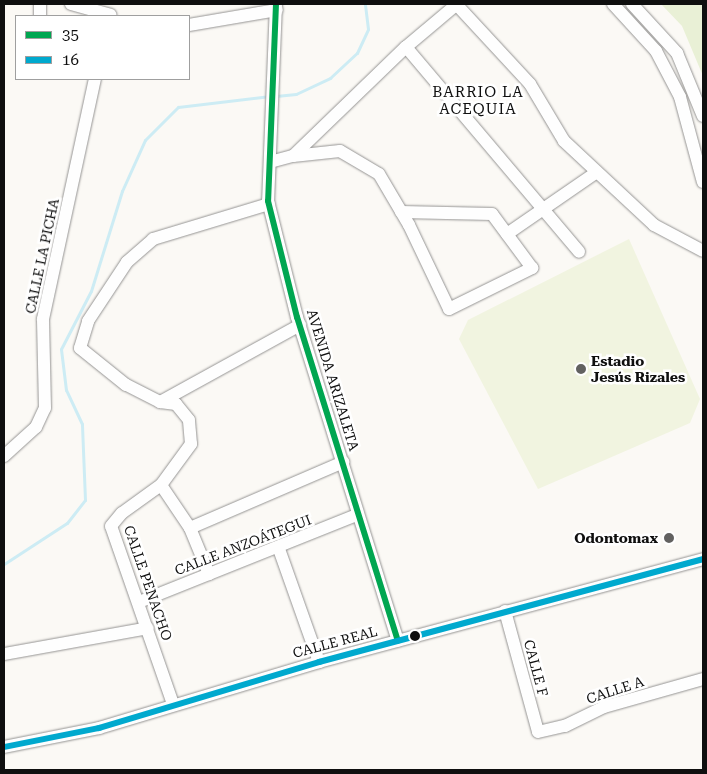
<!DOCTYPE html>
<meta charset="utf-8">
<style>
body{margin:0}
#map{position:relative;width:707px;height:774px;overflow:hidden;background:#fbf9f5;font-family:"Roboto Serif",serif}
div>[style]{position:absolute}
.green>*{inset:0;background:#e9f0d6}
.pitch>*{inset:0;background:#f1f4e0}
.stream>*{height:3px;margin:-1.5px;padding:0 1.5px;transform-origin:1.5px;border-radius:1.5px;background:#cdecf4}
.roads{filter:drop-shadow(0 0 1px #959493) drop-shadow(0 0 1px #959493)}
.minor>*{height:12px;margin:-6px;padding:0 6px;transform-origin:6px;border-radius:6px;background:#fefefe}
.bus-1>*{height:6px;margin:-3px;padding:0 3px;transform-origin:3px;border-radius:3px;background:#00a651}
.bus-2>*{height:6px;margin:-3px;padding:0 3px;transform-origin:3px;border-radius:3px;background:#00a9ce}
.dots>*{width:14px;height:14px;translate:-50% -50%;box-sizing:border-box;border:2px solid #fff;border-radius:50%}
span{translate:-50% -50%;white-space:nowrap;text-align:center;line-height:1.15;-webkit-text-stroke:5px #fff;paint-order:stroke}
.street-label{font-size:14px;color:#0f0f0f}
.poi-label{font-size:14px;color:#0f0f0f;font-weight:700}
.left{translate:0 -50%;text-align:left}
.right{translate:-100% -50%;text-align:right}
.neighbourhood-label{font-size:15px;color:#0f0f0f;letter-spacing:1px}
.frame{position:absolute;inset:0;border:5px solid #0f0f0f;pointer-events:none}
.legend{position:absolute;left:15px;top:15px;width:175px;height:65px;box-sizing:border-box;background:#fff;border:1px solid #9f9f9f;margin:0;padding:6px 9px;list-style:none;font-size:15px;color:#0f0f0f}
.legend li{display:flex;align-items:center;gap:10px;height:25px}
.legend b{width:25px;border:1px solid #9f9f9f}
</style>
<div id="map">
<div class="green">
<i style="clip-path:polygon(661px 4px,703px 4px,703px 76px,682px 26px)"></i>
</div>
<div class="pitch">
<i style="clip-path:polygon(629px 239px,700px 399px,690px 423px,538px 489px,459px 339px,468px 320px)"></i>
</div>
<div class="stream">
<i style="left:276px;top:96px;width:20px;rotate:-6deg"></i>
<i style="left:296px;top:94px;width:38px;rotate:-25deg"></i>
<i style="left:330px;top:78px;width:37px;rotate:-43deg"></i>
<i style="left:357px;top:53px;width:26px;rotate:-65deg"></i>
<i style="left:368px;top:29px;width:25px;rotate:-97deg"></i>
<i style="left:4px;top:564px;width:75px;rotate:-33.1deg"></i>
<i style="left:67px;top:523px;width:29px;rotate:-52deg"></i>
<i style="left:85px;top:500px;width:76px;rotate:-92.3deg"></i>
<i style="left:82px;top:424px;width:38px;rotate:-115deg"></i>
<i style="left:66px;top:390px;width:41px;rotate:-97deg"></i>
<i style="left:61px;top:349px;width:65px;rotate:-62.7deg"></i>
<i style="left:91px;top:291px;width:105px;rotate:-72.8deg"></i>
<i style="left:122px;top:191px;width:56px;rotate:-65.7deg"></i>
<i style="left:145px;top:140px;width:47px;rotate:-45deg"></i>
<i style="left:178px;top:107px;width:93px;rotate:-6.8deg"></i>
</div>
<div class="roads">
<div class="minor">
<i style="left:71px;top:4px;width:41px;rotate:15.4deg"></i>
<i style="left:276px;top:4px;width:197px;rotate:92.3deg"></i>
<i style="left:268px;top:201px;width:120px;rotate:76deg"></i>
<i style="left:297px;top:317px;width:339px;rotate:72.7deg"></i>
<i style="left:456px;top:4px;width:109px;rotate:47.2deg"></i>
<i style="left:530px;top:84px;width:66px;rotate:59.2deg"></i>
<i style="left:564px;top:141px;width:123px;rotate:43deg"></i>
<i style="left:654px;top:225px;width:55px;rotate:28deg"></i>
<i style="left:613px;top:4px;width:64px;rotate:47.5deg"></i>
<i style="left:656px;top:51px;width:52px;rotate:62.4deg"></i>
<i style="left:680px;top:97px;width:88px;rotate:74.9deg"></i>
<i style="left:632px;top:4px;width:67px;rotate:47.4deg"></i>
<i style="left:677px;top:53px;width:68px;rotate:67.6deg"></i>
<i style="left:40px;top:16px;width:12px;rotate:-90deg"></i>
<i style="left:189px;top:25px;width:89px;rotate:-9.7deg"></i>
<i style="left:406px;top:47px;width:268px;rotate:49.8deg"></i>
<i style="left:293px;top:156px;width:47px;rotate:-6.1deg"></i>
<i style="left:340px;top:151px;width:45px;rotate:30.5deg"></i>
<i style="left:379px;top:174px;width:59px;rotate:59.5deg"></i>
<i style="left:409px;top:225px;width:93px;rotate:64.5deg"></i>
<i style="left:449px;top:309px;width:93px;rotate:-26.3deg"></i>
<i style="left:532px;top:268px;width:67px;rotate:-126.5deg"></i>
<i style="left:492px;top:214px;width:91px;rotate:-178.7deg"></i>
<i style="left:270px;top:162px;width:24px;rotate:-15deg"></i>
<i style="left:293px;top:156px;width:157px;rotate:-44deg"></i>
<i style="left:406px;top:47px;width:67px;rotate:-40.1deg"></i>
<i style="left:507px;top:234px;width:109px;rotate:-34.6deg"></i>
<i style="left:160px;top:402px;width:160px;rotate:-28.8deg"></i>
<i style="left:4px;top:456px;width:43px;rotate:-42.2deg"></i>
<i style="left:36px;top:427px;width:21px;rotate:-65deg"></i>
<i style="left:45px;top:408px;width:89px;rotate:-91.3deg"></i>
<i style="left:43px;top:319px;width:246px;rotate:-77.8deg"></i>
<i style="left:161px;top:485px;width:52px;rotate:56deg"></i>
<i style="left:190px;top:528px;width:50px;rotate:67.6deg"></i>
<i style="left:190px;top:528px;width:167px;rotate:-23.3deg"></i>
<i style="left:279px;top:549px;width:120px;rotate:70.5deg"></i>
<i style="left:139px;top:602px;width:235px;rotate:-21.8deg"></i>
<i style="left:505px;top:611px;width:125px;rotate:74.7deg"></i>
<i style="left:538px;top:732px;width:28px;rotate:-13deg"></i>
<i style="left:565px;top:726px;width:43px;rotate:-26deg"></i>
<i style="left:604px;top:707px;width:103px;rotate:-15.8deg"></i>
<i style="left:4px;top:654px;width:146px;rotate:-10.2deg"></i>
<i style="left:173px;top:704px;width:188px;rotate:-109.2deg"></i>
<i style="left:111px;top:526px;width:17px;rotate:-50deg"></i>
<i style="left:122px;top:513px;width:48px;rotate:-35.7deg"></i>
<i style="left:161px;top:485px;width:51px;rotate:-53.8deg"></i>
<i style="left:191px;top:444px;width:24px;rotate:-95deg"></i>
<i style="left:189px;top:420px;width:21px;rotate:-129deg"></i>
<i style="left:176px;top:404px;width:16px;rotate:-173deg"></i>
<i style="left:160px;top:402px;width:38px;rotate:-153deg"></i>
<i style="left:126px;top:385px;width:59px;rotate:-141.2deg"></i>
<i style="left:80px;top:348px;width:28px;rotate:-73deg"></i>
<i style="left:88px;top:321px;width:71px;rotate:-56.5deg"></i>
<i style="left:127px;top:262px;width:35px;rotate:-41deg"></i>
<i style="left:153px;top:239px;width:121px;rotate:-16.8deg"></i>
<i style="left:4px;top:747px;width:97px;rotate:-11.3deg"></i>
<i style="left:99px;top:728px;width:230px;rotate:-16.7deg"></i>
<i style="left:319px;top:662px;width:398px;rotate:-15deg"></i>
</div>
</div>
<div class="bus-1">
<i style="left:276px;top:4px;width:197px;rotate:92.3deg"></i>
<i style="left:268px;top:201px;width:120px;rotate:76deg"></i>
<i style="left:297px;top:317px;width:339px;rotate:72.7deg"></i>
</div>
<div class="bus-2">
<i style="left:4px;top:747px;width:97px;rotate:-11.3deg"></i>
<i style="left:99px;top:728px;width:230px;rotate:-16.7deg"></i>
<i style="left:319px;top:662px;width:398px;rotate:-15deg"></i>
</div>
<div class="dots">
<i style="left:581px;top:369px;background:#626160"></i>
<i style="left:669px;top:538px;background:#626160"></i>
<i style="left:415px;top:636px;background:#0f0f0f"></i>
</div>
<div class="street-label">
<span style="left:42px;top:256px;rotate:-78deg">CALLE LA PICHA</span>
<span style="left:333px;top:380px;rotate:73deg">AVENIDA ARIZALETA</span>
<span style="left:243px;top:545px;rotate:-21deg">CALLE ANZOÁTEGUI</span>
<span style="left:148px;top:583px;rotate:71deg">CALLE PENACHO</span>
<span style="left:335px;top:642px;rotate:-15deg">CALLE REAL</span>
<span style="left:536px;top:668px;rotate:75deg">CALLE F</span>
<span style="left:615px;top:690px;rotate:-18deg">CALLE A</span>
</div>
<div class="poi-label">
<span class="left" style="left:591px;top:369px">Estadio<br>Jesús Rizales</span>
<span class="right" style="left:658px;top:538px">Odontomax</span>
</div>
<div class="neighbourhood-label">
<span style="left:478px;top:101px">BARRIO LA<br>ACEQUIA</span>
</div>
<div class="frame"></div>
<ul class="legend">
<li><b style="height:6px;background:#00a651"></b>35</li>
<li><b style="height:6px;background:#00a9ce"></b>16</li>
</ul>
</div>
